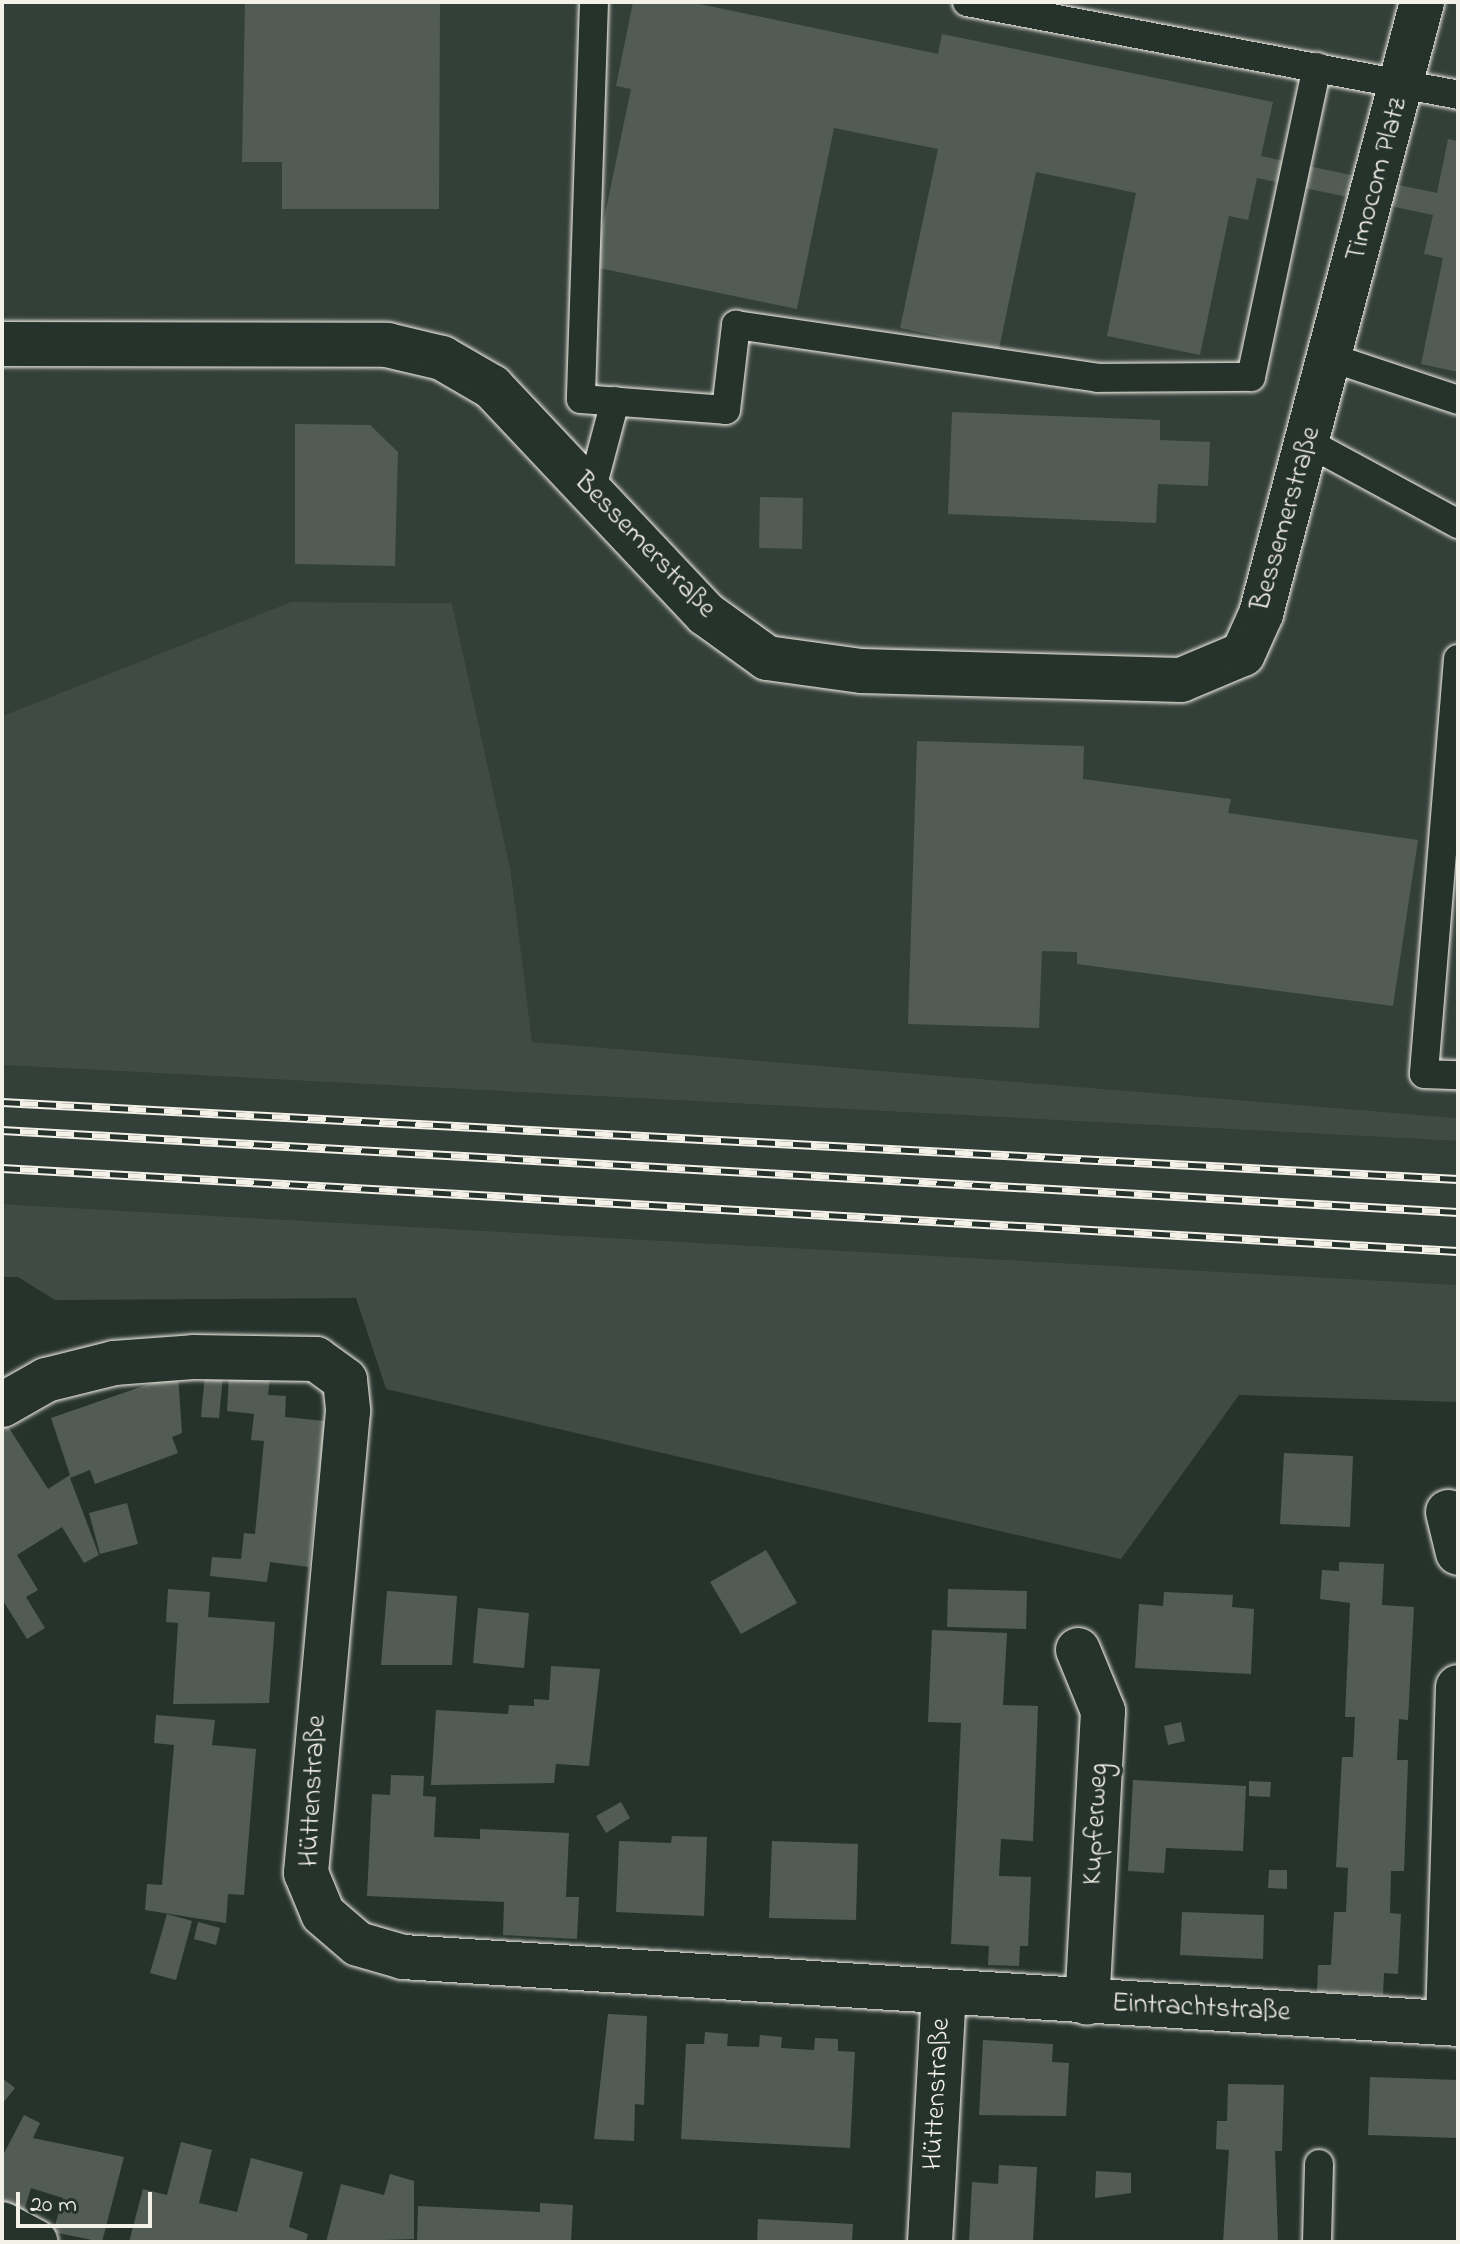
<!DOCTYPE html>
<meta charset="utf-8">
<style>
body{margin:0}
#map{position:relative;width:1460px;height:2244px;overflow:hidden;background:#26332d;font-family:"Indie Flower",sans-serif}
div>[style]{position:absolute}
.built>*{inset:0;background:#333f39}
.green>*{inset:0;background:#414b45}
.building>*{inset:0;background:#525c55}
.roads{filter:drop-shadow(0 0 2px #f4f1e8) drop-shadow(0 0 2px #f4f1e8)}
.service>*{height:28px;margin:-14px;padding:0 14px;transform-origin:14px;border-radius:14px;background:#26332d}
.minor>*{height:44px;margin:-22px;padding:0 22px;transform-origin:22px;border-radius:22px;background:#26332d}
.rail>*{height:9px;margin-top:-4.5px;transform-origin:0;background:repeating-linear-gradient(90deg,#26332d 0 18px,#f4f1e8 0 36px);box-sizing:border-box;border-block:2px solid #f4f1e8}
span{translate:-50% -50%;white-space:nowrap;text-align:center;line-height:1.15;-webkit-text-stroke:7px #26332d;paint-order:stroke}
.street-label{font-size:28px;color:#f4f1e8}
.frame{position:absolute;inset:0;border:4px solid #f4f1e8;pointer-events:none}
.scale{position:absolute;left:16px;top:2192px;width:136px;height:36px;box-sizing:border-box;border:4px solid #f4f1e8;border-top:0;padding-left:10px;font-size:24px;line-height:28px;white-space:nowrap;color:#f4f1e8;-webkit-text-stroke:6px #26332d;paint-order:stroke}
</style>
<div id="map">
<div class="built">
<i style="clip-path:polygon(2px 2px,1458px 2px,1458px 1118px,531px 1042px,511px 872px,452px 603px,291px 602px,2px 716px)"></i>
<i style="clip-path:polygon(2px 1065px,1458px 1141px,1458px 1285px,2px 1204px)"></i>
</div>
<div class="green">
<i style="clip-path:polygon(291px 602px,452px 603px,511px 872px,532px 1042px,1458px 1118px,1458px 1141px,2px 1065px,2px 716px)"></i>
<i style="clip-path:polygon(2px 1204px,1458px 1285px,1458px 1402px,1239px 1395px,1121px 1559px,386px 1389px,356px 1298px,55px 1300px,18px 1277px,2px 1277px)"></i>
</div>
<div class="building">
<i style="clip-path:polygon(245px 2px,440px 2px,439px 209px,282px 209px,282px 162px,242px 162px)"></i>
<i style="clip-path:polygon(633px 2px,690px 2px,938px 54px,942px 34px,1273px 102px,1261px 156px,1437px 193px,1448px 139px,1458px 141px,1458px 372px,1421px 364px,1443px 258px,1424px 254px,1433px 215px,1257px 178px,1248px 220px,1229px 216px,1200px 355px,1107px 336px,1136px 193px,1036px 172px,999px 349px,900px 328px,938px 149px,834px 128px,797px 309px,594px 267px,631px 89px,616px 86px)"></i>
<i style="clip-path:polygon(952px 412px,1160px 420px,1160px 440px,1210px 442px,1208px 486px,1158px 484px,1156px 523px,948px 514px)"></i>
<i style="clip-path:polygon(295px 424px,370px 425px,398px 452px,395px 566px,295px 564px)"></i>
<i style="clip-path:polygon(760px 497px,803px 498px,802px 549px,759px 548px)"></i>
<i style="clip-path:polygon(917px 741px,1084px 746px,1083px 779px,1231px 799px,1228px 813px,1418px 840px,1393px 1006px,1077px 964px,1077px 952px,1042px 951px,1039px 1028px,908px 1024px)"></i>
<i style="clip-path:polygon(178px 1374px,182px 1433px,172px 1437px,178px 1453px,95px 1484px,90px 1470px,70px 1478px,99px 1555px,84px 1563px,62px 1527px,17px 1555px,38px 1590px,26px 1597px,45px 1628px,27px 1639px,2px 1599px,2px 1417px,48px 1489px,70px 1475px,51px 1418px)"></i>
<i style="clip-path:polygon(205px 1374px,223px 1376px,219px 1418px,201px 1417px)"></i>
<i style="clip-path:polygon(229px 1374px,270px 1376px,268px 1395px,286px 1396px,285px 1417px,325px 1421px,309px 1567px,270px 1562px,267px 1582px,210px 1576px,212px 1557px,241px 1559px,244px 1533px,255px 1534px,264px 1441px,251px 1440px,254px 1414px,227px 1411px)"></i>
<i style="clip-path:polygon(1284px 1453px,1353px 1456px,1350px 1527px,1280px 1524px)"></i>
<i style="clip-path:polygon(127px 1503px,138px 1544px,100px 1554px,89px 1513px)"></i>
<i style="clip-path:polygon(766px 1550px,797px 1603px,741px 1634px,710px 1582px)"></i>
<i style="clip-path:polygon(1339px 1562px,1384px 1564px,1382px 1605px,1414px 1607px,1408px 1720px,1399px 1719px,1397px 1760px,1408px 1760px,1404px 1871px,1391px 1871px,1390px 1913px,1401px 1914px,1398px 1974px,1384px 1973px,1383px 1995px,1317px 1992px,1318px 1965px,1331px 1965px,1334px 1912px,1346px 1912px,1348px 1868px,1336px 1867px,1342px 1757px,1353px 1757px,1355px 1717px,1345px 1717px,1350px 1603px,1320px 1599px,1322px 1570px,1339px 1571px)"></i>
<i style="clip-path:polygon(168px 1589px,210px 1592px,208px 1617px,275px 1622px,269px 1703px,173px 1704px,178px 1623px,166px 1622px)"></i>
<i style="clip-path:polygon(948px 1589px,1027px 1591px,1026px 1629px,947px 1627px)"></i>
<i style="clip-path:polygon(387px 1591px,457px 1596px,452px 1665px,381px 1665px)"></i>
<i style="clip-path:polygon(1164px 1592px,1233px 1595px,1232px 1607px,1254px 1609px,1251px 1674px,1135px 1668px,1139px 1604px,1163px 1606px)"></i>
<i style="clip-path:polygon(478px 1608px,529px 1613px,524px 1668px,473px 1663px)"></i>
<i style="clip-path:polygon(932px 1630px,1007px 1633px,1003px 1705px,1038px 1706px,1033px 1841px,1001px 1839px,999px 1876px,1031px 1877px,1028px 1946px,1020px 1946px,1019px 1966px,988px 1965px,989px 1946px,951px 1944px,961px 1723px,928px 1722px)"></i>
<i style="clip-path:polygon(551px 1666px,600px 1669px,589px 1766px,556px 1764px,554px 1783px,431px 1785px,436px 1710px,508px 1714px,509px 1705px,534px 1706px,534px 1699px,549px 1700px)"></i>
<i style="clip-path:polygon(156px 1715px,215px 1720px,212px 1745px,256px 1749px,244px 1895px,228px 1894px,226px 1923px,145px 1910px,147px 1884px,162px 1885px,174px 1745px,154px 1743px)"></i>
<i style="clip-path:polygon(1181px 1722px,1185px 1741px,1168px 1745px,1164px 1726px)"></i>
<i style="clip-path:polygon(391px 1775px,424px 1776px,423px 1796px,436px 1797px,434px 1837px,480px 1839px,480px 1829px,569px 1833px,566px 1897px,579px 1897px,577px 1939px,503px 1935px,504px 1902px,367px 1896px,372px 1794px,390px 1795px)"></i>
<i style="clip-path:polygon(1133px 1780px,1246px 1786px,1243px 1851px,1166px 1848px,1164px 1873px,1128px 1871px)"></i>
<i style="clip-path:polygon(1249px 1781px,1271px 1782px,1270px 1797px,1249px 1796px)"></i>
<i style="clip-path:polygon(621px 1802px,630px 1818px,606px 1833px,596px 1816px)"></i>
<i style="clip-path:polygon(672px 1836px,707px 1837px,704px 1916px,616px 1912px,619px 1841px,671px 1843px)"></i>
<i style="clip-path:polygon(772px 1841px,858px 1844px,856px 1920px,769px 1918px)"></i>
<i style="clip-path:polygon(1269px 1870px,1287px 1870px,1287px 1889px,1268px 1888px)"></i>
<i style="clip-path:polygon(1182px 1912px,1264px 1915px,1263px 1959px,1180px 1955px)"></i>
<i style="clip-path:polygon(167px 1914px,192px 1921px,176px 1980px,150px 1973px)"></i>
<i style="clip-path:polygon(198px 1922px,220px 1928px,216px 1945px,194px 1939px)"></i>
<i style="clip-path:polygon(608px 2014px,647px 2016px,644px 2105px,635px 2104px,634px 2141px,594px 2139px)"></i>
<i style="clip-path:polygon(705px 2032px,728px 2034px,727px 2046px,759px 2047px,760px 2035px,782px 2037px,781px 2048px,814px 2050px,815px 2038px,838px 2039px,838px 2051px,855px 2052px,850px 2148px,681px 2139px,686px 2044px,704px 2044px)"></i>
<i style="clip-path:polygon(983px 2040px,1053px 2044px,1052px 2062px,1069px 2063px,1066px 2116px,979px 2115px)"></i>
<i style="clip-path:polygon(1370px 2077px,1458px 2080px,1458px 2138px,1368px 2135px)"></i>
<i style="clip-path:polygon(2px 2078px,15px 2088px,2px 2104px)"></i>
<i style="clip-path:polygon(1228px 2084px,1284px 2085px,1282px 2151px,1275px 2151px,1278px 2242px,1223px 2242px,1229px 2150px,1216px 2149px,1217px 2121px,1227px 2121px)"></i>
<i style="clip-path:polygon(24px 2115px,40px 2123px,33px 2138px,124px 2157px,102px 2242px,53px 2232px,63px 2198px,31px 2188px,21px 2221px,2px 2214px,2px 2157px)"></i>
<i style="clip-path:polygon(181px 2142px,212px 2150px,199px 2203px,237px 2212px,251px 2158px,303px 2172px,289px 2227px,308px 2234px,306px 2242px,129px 2242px,143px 2189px,167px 2195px)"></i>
<i style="clip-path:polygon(999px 2165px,1037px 2167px,1033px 2242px,969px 2242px,972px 2182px,998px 2184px)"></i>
<i style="clip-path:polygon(1096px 2171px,1131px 2173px,1131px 2193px,1095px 2198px)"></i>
<i style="clip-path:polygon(390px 2174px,414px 2181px,414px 2239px,326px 2242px,341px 2184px,384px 2195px)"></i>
<i style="clip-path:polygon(540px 2203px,573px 2205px,571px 2242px,417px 2242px,418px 2206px,540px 2212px)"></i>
<i style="clip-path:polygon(758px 2219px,853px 2224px,852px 2242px,757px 2242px)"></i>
</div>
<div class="roads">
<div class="service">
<i style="left:594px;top:2px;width:397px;rotate:91.9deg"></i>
<i style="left:581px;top:399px;width:145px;rotate:4.3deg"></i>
<i style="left:726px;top:410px;width:86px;rotate:-83.3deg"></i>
<i style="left:736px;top:325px;width:366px;rotate:8.3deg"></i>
<i style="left:1098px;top:378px;width:153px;rotate:-0.4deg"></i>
<i style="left:1251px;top:377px;width:317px;rotate:-78deg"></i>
<i style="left:967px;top:2px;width:500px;rotate:10.7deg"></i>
<i style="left:1332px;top:358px;width:133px;rotate:18.4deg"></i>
<i style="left:1309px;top:443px;width:170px;rotate:28.5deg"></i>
<i style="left:591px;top:492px;width:94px;rotate:-75.2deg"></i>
<i style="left:1458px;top:659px;width:416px;rotate:94.7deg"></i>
<i style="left:1424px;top:1074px;width:34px;rotate:2deg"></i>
<i style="left:1317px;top:2242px;width:78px;rotate:-88.5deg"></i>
</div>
<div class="minor">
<i style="left:2px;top:344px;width:385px;rotate:0.1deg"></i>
<i style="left:387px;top:345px;width:57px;rotate:13.3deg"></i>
<i style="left:442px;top:358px;width:58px;rotate:30.1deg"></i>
<i style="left:492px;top:387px;width:312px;rotate:46.7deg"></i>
<i style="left:706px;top:614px;width:75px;rotate:35.8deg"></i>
<i style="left:767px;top:658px;width:95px;rotate:7.9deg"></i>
<i style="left:861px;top:671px;width:320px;rotate:1.6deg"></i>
<i style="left:1181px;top:680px;width:67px;rotate:-22.8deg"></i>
<i style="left:1243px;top:654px;width:44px;rotate:-65.8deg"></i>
<i style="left:1261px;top:614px;width:633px;rotate:-75.26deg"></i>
<i style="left:2px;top:1405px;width:51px;rotate:-29.6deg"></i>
<i style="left:46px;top:1380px;width:70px;rotate:-14deg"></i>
<i style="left:114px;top:1363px;width:79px;rotate:-4.3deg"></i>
<i style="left:193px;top:1357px;width:123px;rotate:0.9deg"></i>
<i style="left:316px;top:1359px;width:36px;rotate:36deg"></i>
<i style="left:345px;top:1380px;width:31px;rotate:84deg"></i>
<i style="left:348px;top:1411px;width:464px;rotate:95.2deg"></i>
<i style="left:306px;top:1873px;width:44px;rotate:67.5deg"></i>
<i style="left:323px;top:1914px;width:46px;rotate:40.6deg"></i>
<i style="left:358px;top:1944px;width:47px;rotate:16.1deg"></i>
<i style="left:403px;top:1957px;width:1057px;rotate:3.63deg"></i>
<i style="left:1448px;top:1512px;width:42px;rotate:76.3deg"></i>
<i style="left:1078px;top:1650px;width:66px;rotate:67.7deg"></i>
<i style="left:1103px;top:1711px;width:292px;rotate:93.1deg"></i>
<i style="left:1448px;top:2023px;width:336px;rotate:-88.3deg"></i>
<i style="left:2px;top:2224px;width:38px;rotate:28deg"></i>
<i style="left:930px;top:2242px;width:250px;rotate:-86.8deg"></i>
</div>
</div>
<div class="rail">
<i style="left:2px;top:1102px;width:1458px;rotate:3.03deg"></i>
<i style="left:2px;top:1130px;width:1458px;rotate:3.22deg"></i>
<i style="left:2px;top:1168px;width:1458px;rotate:3.26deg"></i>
</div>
<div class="street-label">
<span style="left:1378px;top:180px;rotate:-75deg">Timocom Platz</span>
<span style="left:1287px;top:519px;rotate:-74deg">Bessemerstraße</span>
<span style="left:644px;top:546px;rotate:46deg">Bessemerstraße</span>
<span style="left:314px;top:1791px;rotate:-87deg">Hüttenstraße</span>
<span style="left:1097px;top:1824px;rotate:-87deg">Kupferweg</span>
<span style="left:1201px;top:2009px;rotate:3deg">Eintrachtstraße</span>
<span style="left:938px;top:2094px;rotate:-87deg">Hüttenstraße</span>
</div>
<div class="frame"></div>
<div class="scale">20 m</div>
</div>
